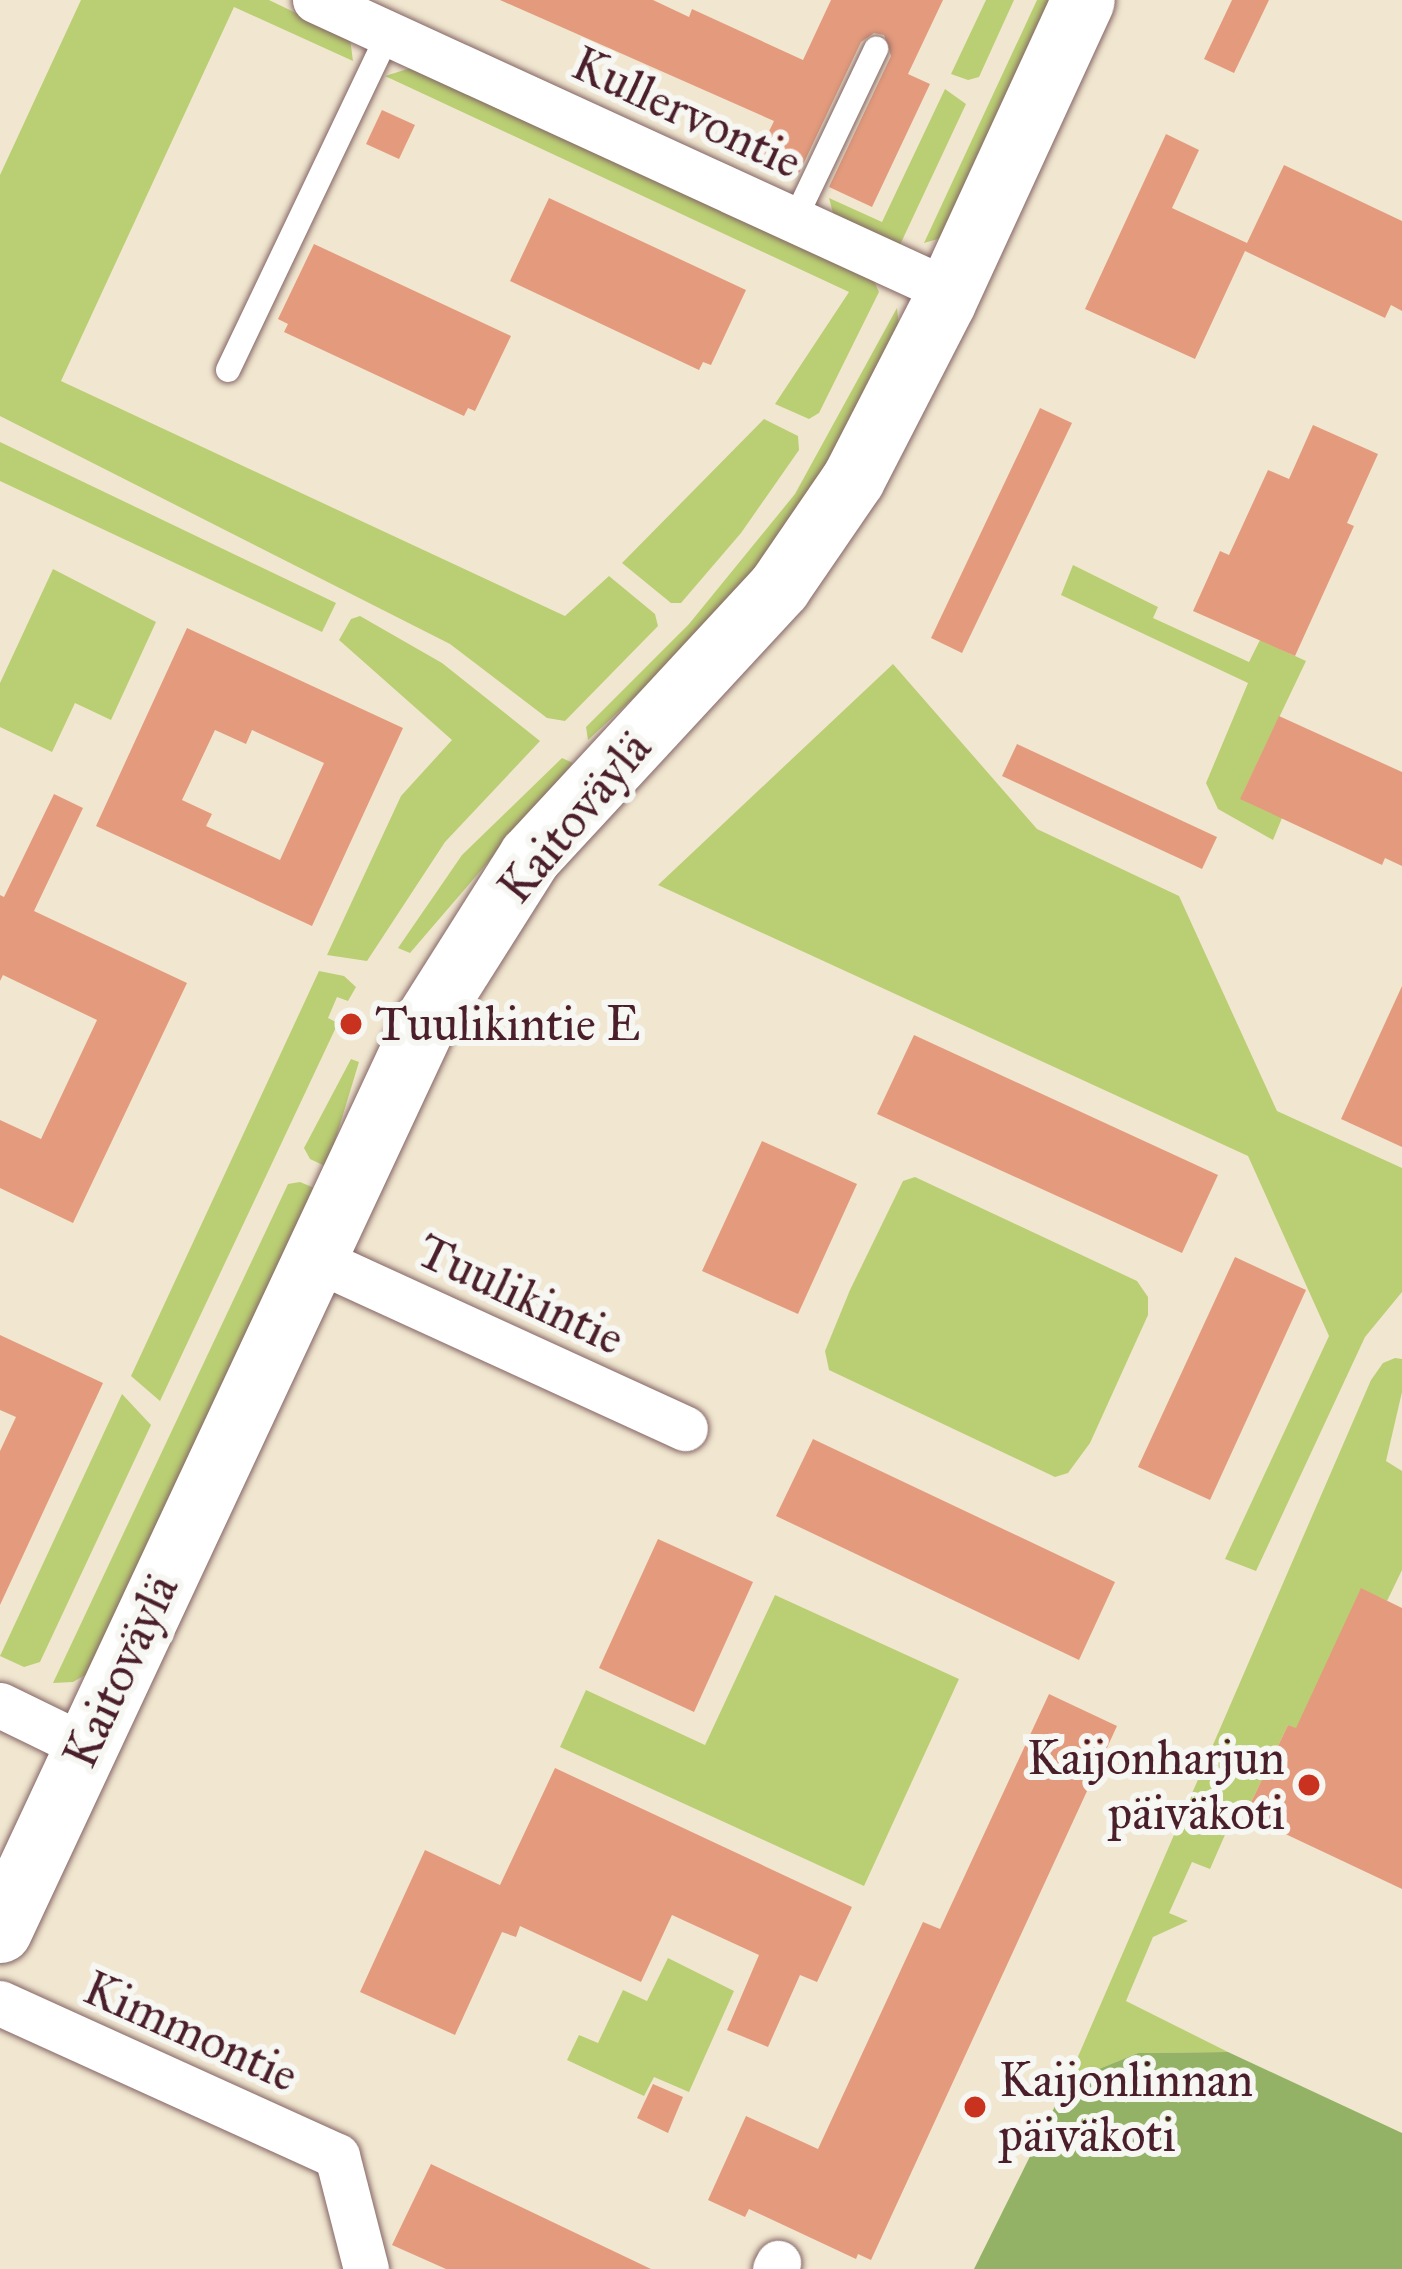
<!DOCTYPE html>
<meta charset="utf-8">
<style>
body{margin:0}
#map{position:relative;width:1402px;height:2269px;overflow:hidden;background:#f1e7d0;font-family:"IM FELL Great Primer",serif}
div>[style]{position:absolute}
.green>*{inset:0;background:#bacf73}
.forest>*{inset:0;background:#93b265}
.building>*{inset:0;background:#e49b7d}
.roads{filter:drop-shadow(0 0 3px #846565) drop-shadow(0 0 3px #846565)}
.lane>*{height:24px;margin:-12px;padding:0 12px;transform-origin:12px;border-radius:12px;background:#fff}
.street>*{height:45px;margin:-22.5px;padding:0 22.5px;transform-origin:22.5px;border-radius:22.5px;background:#fff}
.secondary>*{height:63px;margin:-31.5px;padding:0 31.5px;transform-origin:31.5px;border-radius:31.5px;background:#fff}
.dots>*{width:33px;height:33px;translate:-50% -50%;box-sizing:border-box;border:6px solid #f6f6f2;border-radius:50%}
span{translate:-50% -50%;white-space:nowrap;text-align:center;line-height:1.15;-webkit-text-stroke:12px #f6f6f2;paint-order:stroke}
.street-label{font-size:48px;color:#4a1f2b}
.poi-label{font-size:48px;color:#4a1f2b}
.left{translate:0 -50%;text-align:left}
.right{translate:-100% -50%;text-align:right}
</style>
<div id="map">
<div class="green">
<i style="clip-path:polygon(81px 0,269px 0,350px 39px,353px 61px,234px 7px,61px 381px,565px 616px,609px 576px,655px 614px,658px 626px,565px 721px,547px 718px,450px 644px,0 416px,0 175px)"></i>
<i style="clip-path:polygon(986px 0,1014px 0,979px 77px,968px 80px,951px 74px)"></i>
<i style="clip-path:polygon(1037px 0,1056px 0,945px 237px,924px 243px)"></i>
<i style="clip-path:polygon(414px 67px,874px 281px,879px 292px,819px 413px,809px 419px,775px 404px,849px 292px,385px 76px)"></i>
<i style="clip-path:polygon(945px 89px,966px 104px,899px 247px,836px 224px,829px 198px,882px 222px)"></i>
<i style="clip-path:polygon(897px 308px,900px 337px,808px 502px,699px 637px,588px 740px,586px 727px,689px 624px,795px 494px)"></i>
<i style="clip-path:polygon(764px 419px,798px 436px,799px 450px,741px 533px,681px 603px,671px 603px,622px 563px)"></i>
<i style="clip-path:polygon(0 442px,336px 603px,322px 632px,0 481px)"></i>
<i style="clip-path:polygon(1073px 565px,1158px 607px,1153px 618px,1249px 662px,1260px 640px,1306px 661px,1244px 791px,1282px 818px,1273px 840px,1218px 809px,1206px 783px,1248px 683px,1061px 595px)"></i>
<i style="clip-path:polygon(53px 569px,156px 622px,111px 720px,75px 703px,52px 752px,0 727px,0 683px)"></i>
<i style="clip-path:polygon(360px 616px,442px 663px,540px 741px,445px 842px,367px 961px,327px 955px,401px 796px,452px 740px,339px 640px,351px 619px)"></i>
<i style="clip-path:polygon(893px 664px,1037px 829px,1179px 896px,1277px 1111px,1402px 1168px,1402px 1292px,1365px 1337px,1256px 1571px,1225px 1559px,1329px 1336px,1248px 1156px,658px 885px)"></i>
<i style="clip-path:polygon(562px 758px,573px 763px,410px 953px,398px 948px,462px 855px)"></i>
<i style="clip-path:polygon(319px 971px,344px 976px,356px 987px,348px 1001px,337px 997px,328px 1018px,338px 1023px,160px 1401px,131px 1376px)"></i>
<i style="clip-path:polygon(351px 1059px,359px 1062px,327px 1167px,310px 1159px,304px 1148px)"></i>
<i style="clip-path:polygon(915px 1177px,1137px 1281px,1148px 1297px,1148px 1315px,1090px 1443px,1068px 1473px,1055px 1477px,829px 1370px,825px 1351px,850px 1290px,903px 1181px)"></i>
<i style="clip-path:polygon(300px 1182px,319px 1190px,92px 1671px,73px 1682px,53px 1683px,288px 1184px)"></i>
<i style="clip-path:polygon(1395px 1358px,1402px 1359px,1402px 1392px,1386px 1461px,1402px 1471px,1402px 1570px,1387px 1601px,1362px 1589px,1323px 1741px,1288px 1725px,1245px 1815px,1235px 1812px,1210px 1869px,1192px 1862px,1169px 1913px,1188px 1921px,1153px 1937px,1126px 2001px,1228px 2052px,1138px 2053px,1067px 2082px,1371px 1380px,1383px 1363px)"></i>
<i style="clip-path:polygon(122px 1394px,151px 1425px,40px 1662px,24px 1667px,0 1656px)"></i>
<i style="clip-path:polygon(775px 1595px,959px 1679px,864px 1886px,560px 1747px,586px 1690px,705px 1745px)"></i>
<i style="clip-path:polygon(668px 1958px,734px 1991px,689px 2092px,654px 2077px,644px 2096px,567px 2060px,579px 2035px,598px 2043px,623px 1990px,647px 2001px)"></i>
</div>
<div class="forest">
<i style="clip-path:polygon(1228px 2052px,1402px 2133px,1402px 2269px,974px 2269px,1067px 2082px,1138px 2053px)"></i>
</div>
<div class="building">
<i style="clip-path:polygon(500px 0,653px 0,689px 17px,692px 9px,803px 60px,831px 0,943px 0,908px 74px,930px 84px,872px 207px,829px 187px,891px 56px,884px 35px,874px 33px,861px 42px,799px 173px,758px 154px,774px 121px)"></i>
<i style="clip-path:polygon(1232px 0,1269px 0,1234px 73px,1204px 59px)"></i>
<i style="clip-path:polygon(382px 110px,415px 125px,399px 159px,366px 144px)"></i>
<i style="clip-path:polygon(1166px 134px,1199px 150px,1172px 208px,1247px 243px,1284px 165px,1402px 221px,1402px 311px,1391px 305px,1385px 318px,1245px 251px,1195px 359px,1085px 309px)"></i>
<i style="clip-path:polygon(549px 198px,746px 290px,711px 365px,703px 362px,699px 370px,510px 281px)"></i>
<i style="clip-path:polygon(314px 244px,511px 336px,475px 411px,468px 408px,464px 416px,284px 332px,288px 324px,278px 319px)"></i>
<i style="clip-path:polygon(1040px 408px,1072px 423px,962px 653px,931px 638px)"></i>
<i style="clip-path:polygon(1313px 425px,1378px 454px,1347px 523px,1354px 526px,1295px 656px,1193px 611px,1220px 551px,1229px 555px,1268px 470px,1289px 479px)"></i>
<i style="clip-path:polygon(evenodd,187px 628px,403px 728px,312px 926px,96px 826px,187px 628px,215px 730px,246px 744px,252px 730px,324px 763px,280px 860px,206px 826px,212px 814px,182px 800px,215px 730px)"></i>
<i style="clip-path:polygon(1279px 716px,1402px 772px,1402px 866px,1385px 858px,1382px 865px,1240px 799px)"></i>
<i style="clip-path:polygon(1017px 744px,1217px 837px,1202px 869px,1002px 776px)"></i>
<i style="clip-path:polygon(54px 794px,83px 808px,34px 911px,187px 983px,73px 1223px,0 1188px,0 1120px,41px 1139px,97px 1020px,3px 975px,0 981px,0 895px,4px 897px)"></i>
<i style="clip-path:polygon(1402px 986px,1402px 1147px,1341px 1119px)"></i>
<i style="clip-path:polygon(914px 1035px,1218px 1175px,1182px 1253px,877px 1114px)"></i>
<i style="clip-path:polygon(762px 1141px,857px 1184px,798px 1314px,702px 1271px)"></i>
<i style="clip-path:polygon(1235px 1257px,1306px 1290px,1210px 1500px,1138px 1467px)"></i>
<i style="clip-path:polygon(0 1335px,103px 1383px,0 1605px,0 1451px,16px 1417px,0 1410px)"></i>
<i style="clip-path:polygon(813px 1439px,1115px 1582px,1079px 1660px,776px 1516px)"></i>
<i style="clip-path:polygon(658px 1539px,753px 1582px,694px 1712px,599px 1668px)"></i>
<i style="clip-path:polygon(1361px 1588px,1402px 1608px,1402px 1889px,1245px 1815px,1288px 1725px,1296px 1728px)"></i>
<i style="clip-path:polygon(1049px 1694px,1117px 1726px,871px 2260px,858px 2254px,856px 2259px,749px 2209px,745px 2217px,708px 2200px,746px 2116px,818px 2149px,923px 1922px,940px 1929px)"></i>
<i style="clip-path:polygon(555px 1768px,852px 1907px,817px 1982px,800px 1975px,768px 2047px,727px 2030px,759px 1955px,672px 1915px,641px 1982px,520px 1926px,516px 1937px,502px 1932px,455px 2035px,360px 1992px,425px 1850px,500px 1885px)"></i>
<i style="clip-path:polygon(653px 2084px,683px 2097px,668px 2133px,637px 2118px)"></i>
<i style="clip-path:polygon(431px 2164px,651px 2269px,446px 2269px,392px 2245px)"></i>
</div>
<div class="roads">
<div class="lane">
<i style="left:794px;top:221px;width:191px;rotate:-64.5deg"></i>
<i style="left:228px;top:370px;width:372px;rotate:-64.5deg"></i>
</div>
<div class="street">
<i style="left:315px;top:0;width:698px;rotate:24.65deg"></i>
<i style="left:313px;top:1258px;width:409px;rotate:24.6deg"></i>
<i style="left:0;top:1705px;width:93px;rotate:26deg"></i>
<i style="left:0;top:2003px;width:370px;rotate:24.4deg"></i>
<i style="left:337px;top:2156px;width:117px;rotate:75.6deg"></i>
<i style="left:775px;top:2269px;width:7px;rotate:-63deg"></i>
</div>
<div class="secondary">
<i style="left:0;top:1931px;width:1003px;rotate:-64.94deg"></i>
<i style="left:425px;top:1022px;width:196px;rotate:-57.7deg"></i>
<i style="left:530px;top:856px;width:367px;rotate:-47.2deg"></i>
<i style="left:779px;top:587px;width:131px;rotate:-55.6deg"></i>
<i style="left:853px;top:479px;width:199px;rotate:-62.8deg"></i>
<i style="left:944px;top:302px;width:332px;rotate:-65.3deg"></i>
</div>
</div>
<div class="dots">
<i style="left:351px;top:1024px;background:#c8321e"></i>
<i style="left:1309px;top:1785px;background:#c8321e"></i>
<i style="left:975px;top:2107px;background:#c8321e"></i>
</div>
<div class="street-label">
<span style="left:687px;top:112px;rotate:25deg">Kullervontie</span>
<span style="left:574px;top:817px;rotate:-50deg">Kaitoväylä</span>
<span style="left:521px;top:1294px;rotate:25deg">Tuulikintie</span>
<span style="left:120px;top:1671px;rotate:-65deg">Kaitoväylä</span>
<span style="left:191px;top:2031px;rotate:24deg">Kimmontie</span>
</div>
<div class="poi-label">
<span class="left" style="left:375px;top:1024px">Tuulikintie E</span>
<span class="right" style="left:1285px;top:1785px">Kaijonharjun<br>päiväkoti</span>
<span class="left" style="left:999px;top:2107px">Kaijonlinnan<br>päiväkoti</span>
</div>
</div>
